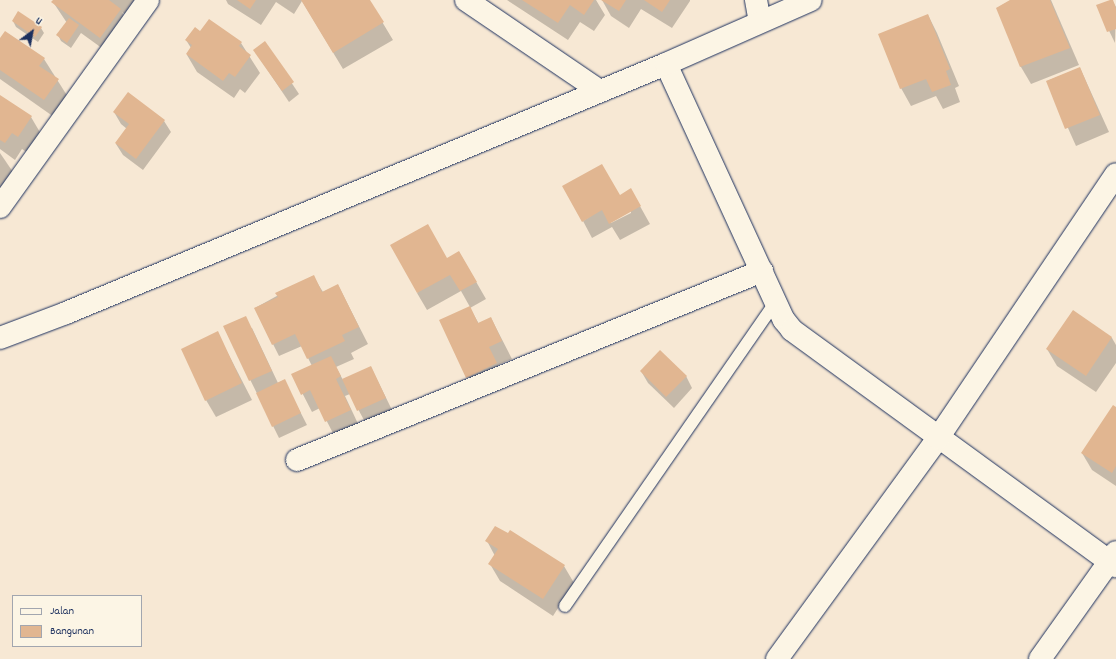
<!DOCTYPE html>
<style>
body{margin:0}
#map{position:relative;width:1116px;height:659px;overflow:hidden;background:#f7e8d4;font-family:Dekko,sans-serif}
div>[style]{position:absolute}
.shadow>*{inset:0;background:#0003}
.building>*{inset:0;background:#e1b691}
.roads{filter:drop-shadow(0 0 1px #1b2f5e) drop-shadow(0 0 1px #1b2f5e)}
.service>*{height:12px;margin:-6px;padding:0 6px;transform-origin:6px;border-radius:6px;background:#fcf5e5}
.minor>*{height:22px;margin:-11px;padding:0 11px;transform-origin:11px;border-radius:11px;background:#fcf5e5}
.tertiary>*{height:22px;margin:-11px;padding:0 11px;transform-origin:11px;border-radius:11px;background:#fcf5e5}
span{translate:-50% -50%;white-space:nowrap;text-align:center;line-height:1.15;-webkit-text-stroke:3.5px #fcf5e5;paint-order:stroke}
.legend{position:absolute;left:12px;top:595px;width:130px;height:52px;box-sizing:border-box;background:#fcf5e5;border:1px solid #a2a6af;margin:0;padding:5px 7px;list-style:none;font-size:12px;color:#1b2f5e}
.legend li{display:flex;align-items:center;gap:8px;height:20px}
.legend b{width:20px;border:1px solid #a2a6af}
.north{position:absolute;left:12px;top:12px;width:40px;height:40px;-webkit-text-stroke:3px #fcf5e5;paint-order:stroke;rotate:32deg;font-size:11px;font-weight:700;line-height:16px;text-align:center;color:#1b2f5e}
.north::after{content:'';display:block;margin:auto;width:14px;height:18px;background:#1b2f5e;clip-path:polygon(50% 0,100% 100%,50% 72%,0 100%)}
</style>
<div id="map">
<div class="shadow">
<i style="clip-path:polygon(54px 0,136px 0,126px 15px,122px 12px,130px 26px,110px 54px,81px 33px,71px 48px,61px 41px,58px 35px,67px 23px,53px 2px)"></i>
<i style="clip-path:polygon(226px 0,369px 0,393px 40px,343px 69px,302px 1px,294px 14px,276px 2px,261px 25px,228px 4px)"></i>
<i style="clip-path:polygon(507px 0,596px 0,605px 15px,594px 31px,580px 22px,568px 40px)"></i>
<i style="clip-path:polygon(602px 0,690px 0,690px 1px,672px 28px,641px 9px,629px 28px,611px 16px)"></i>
<i style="clip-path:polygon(1011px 0,1051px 0,1079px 65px,1031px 84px,1021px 67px,997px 8px)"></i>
<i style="clip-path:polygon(1112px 0,1116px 7px,1115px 43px,1097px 6px)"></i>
<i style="clip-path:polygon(928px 15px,937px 33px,959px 86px,955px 88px,960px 102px,943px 109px,936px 96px,911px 106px,901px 88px,880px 35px)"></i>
<i style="clip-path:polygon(13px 21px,41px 28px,44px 33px,38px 42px,16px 27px)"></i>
<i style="clip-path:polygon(201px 33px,241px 43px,260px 73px,245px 93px,240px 89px,234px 98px,197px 72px,187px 55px,191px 48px,186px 40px)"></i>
<i style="clip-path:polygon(0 40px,44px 59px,68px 97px,54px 117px,0 79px)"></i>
<i style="clip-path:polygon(265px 43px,299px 94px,289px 102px,254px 50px)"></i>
<i style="clip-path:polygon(1080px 68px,1109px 132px,1076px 146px,1047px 81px)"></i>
<i style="clip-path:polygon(0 96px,31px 117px,41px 134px,28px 153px,22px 149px,15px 160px,0 149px)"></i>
<i style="clip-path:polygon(114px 112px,164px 121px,171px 132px,143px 170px,123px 155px,116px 144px,127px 129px,121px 124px)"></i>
<i style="clip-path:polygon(0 153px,13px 172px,0 191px)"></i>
<i style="clip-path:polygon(evenodd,631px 190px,650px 224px,620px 240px,612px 227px,592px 238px,583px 221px,631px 190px,631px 211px,631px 213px,611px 223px,611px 222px,631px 211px)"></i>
<i style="clip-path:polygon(459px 252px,486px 299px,470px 308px,479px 324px,491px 318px,512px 359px,498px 365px,506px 381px,477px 395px,441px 321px,470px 307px,461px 291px,427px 310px,417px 293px,447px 259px)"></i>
<i style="clip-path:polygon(313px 276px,323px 292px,338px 285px,368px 344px,351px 353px,354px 359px,336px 367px,343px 380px,371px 367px,392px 410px,365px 422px,350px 394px,345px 396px,360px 428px,336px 439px,320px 408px,312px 412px,293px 375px,312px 366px,302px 346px,279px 356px,255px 308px)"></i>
<i style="clip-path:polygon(1073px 311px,1112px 338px,1116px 345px,1116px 363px,1096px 392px,1057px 366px,1047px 349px)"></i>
<i style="clip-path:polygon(224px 327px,252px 328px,278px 383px,284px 380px,307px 425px,279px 438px)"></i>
<i style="clip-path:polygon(217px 332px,252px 400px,216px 417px,206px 400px)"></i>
<i style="clip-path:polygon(641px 371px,686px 376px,692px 388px,674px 408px,648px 383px)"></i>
<i style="clip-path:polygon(1116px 408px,1116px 486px,1092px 470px,1082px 453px)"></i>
<i style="clip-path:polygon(487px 541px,564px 566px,574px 583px,553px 616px,500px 581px,490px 564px,495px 556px)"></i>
</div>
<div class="building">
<i style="clip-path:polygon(53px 0,109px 0,121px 9px,100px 38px,51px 2px)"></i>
<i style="clip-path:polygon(237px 0,256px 0,250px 9px)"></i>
<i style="clip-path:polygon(301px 0,370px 0,384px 22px,333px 53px)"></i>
<i style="clip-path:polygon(522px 0,594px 0,584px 15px,570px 5px,558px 23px)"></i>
<i style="clip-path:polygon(601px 0,626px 0,619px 11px)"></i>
<i style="clip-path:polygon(644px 0,670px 0,662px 12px)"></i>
<i style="clip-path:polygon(1010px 0,1050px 0,1070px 48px,1020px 67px,996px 8px)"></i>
<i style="clip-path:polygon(1110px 0,1113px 0,1116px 8px,1116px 29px,1107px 32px,1096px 5px)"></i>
<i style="clip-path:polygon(18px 11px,42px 27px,35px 37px,12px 21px)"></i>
<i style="clip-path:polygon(928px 14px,950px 69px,946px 71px,951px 85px,932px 92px,926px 79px,900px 89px,878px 34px)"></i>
<i style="clip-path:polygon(69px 18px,79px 25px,67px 43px,56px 35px)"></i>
<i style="clip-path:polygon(209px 19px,242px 42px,239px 46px,251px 55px,235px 77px,229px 73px,223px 81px,186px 54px,192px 45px,185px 40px,195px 27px,200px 31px)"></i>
<i style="clip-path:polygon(5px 31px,45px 58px,39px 66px,59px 79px,44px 100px,0 70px,0 38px)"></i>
<i style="clip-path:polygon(265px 41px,294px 82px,282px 91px,253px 50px)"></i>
<i style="clip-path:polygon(1080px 67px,1100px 115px,1065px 129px,1046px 81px)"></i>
<i style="clip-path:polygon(128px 92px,165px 120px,136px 159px,115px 143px,129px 124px,113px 112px)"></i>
<i style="clip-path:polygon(0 95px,32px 116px,18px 137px,12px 133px,5px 143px,0 140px)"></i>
<i style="clip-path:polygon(602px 164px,620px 195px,631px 188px,641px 206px,609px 224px,602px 210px,582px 222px,562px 186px)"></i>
<i style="clip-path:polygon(428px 224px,447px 258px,459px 251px,477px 282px,460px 291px,450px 275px,417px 293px,390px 245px)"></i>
<i style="clip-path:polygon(314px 275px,322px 292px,338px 284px,359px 327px,342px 335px,345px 341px,307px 359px,295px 334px,272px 345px,254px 308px,278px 297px,275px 293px)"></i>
<i style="clip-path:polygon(470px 306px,478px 323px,491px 317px,502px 341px,489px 347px,497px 363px,466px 378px,439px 320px)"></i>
<i style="clip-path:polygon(1073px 310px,1112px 337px,1086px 376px,1046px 349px)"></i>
<i style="clip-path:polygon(246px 316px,272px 371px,249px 381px,223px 326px)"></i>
<i style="clip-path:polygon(218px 331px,242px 383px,205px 401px,181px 349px)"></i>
<i style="clip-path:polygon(660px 350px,687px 376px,666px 397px,640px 371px)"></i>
<i style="clip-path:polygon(331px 356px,341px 376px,336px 379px,351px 410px,325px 422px,310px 390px,301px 395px,291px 374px)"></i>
<i style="clip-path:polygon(371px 366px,386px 398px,357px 411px,342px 379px)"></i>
<i style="clip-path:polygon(285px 379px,301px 413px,272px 427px,256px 393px)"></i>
<i style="clip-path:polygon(1113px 405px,1116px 407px,1116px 466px,1112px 473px,1081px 453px)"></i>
<i style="clip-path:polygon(495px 526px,508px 533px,510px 530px,565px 565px,543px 599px,488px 564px,498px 549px,485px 541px)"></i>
</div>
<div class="roads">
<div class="service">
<i style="left:565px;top:606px;width:371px;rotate:-55.3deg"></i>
</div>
<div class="minor">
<i style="left:466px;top:0;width:162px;rotate:34.2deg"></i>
<i style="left:756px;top:0;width:22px;rotate:80deg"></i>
<i style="left:666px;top:64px;width:282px;rotate:65.3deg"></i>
<i style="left:784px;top:320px;width:13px;rotate:51deg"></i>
<i style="left:792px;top:330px;width:401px;rotate:36.1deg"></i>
<i style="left:0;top:207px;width:254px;rotate:-54.4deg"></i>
<i style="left:297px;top:460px;width:502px;rotate:-22.12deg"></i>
<i style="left:777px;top:659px;width:273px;rotate:-53.9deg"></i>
<i style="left:938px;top:438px;width:318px;rotate:-56deg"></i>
<i style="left:1040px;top:659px;width:131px;rotate:-54.6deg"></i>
</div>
<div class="tertiary">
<i style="left:0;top:338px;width:71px;rotate:-20.7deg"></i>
<i style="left:66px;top:313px;width:650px;rotate:-22.54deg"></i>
<i style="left:666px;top:64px;width:158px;rotate:-23.8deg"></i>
</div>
</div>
<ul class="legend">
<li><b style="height:5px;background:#fcf5e5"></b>Jalan</li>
<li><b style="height:11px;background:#e1b691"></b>Bangunan</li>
</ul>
<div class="north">U</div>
</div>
